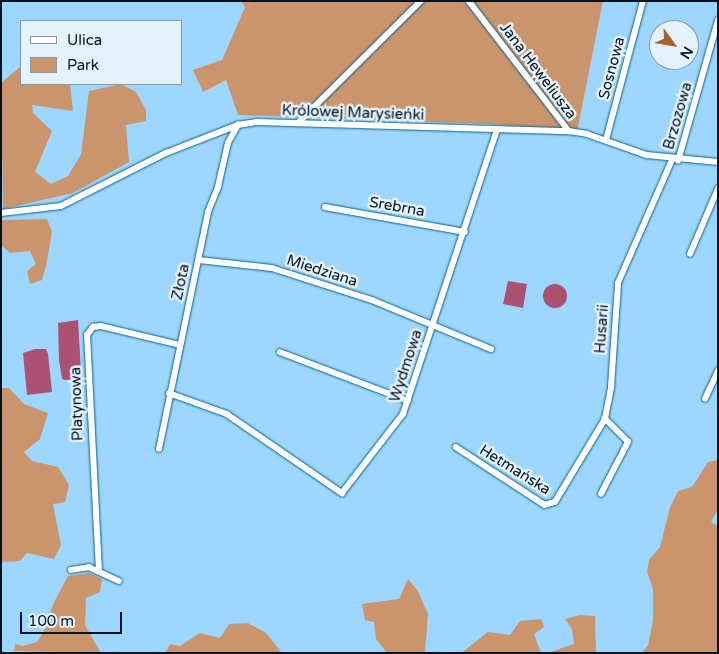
<!DOCTYPE html>
<meta charset="utf-8">
<style>
body{margin:0}
#map{position:relative;width:719px;height:654px;overflow:hidden;background:#9dd7ff;font-family:"Varela Round",sans-serif}
div>[style]{position:absolute}
.green>*{inset:0;background:#ca956c}
.water>*{inset:0;background:#ab5172}
.round{border-radius:50%}
.roads{filter:drop-shadow(0 0 1px #09618d) drop-shadow(0 0 1px #09618d)}
.minor>*{height:5.5px;margin:-2.75px;padding:0 2.75px;transform-origin:2.75px;border-radius:2.75px;background:#fff}
span{translate:-50% -50%;white-space:nowrap;text-align:center;line-height:1.15;-webkit-text-stroke:5px #e4f2fc;paint-order:stroke}
.street-label{font-size:15px;color:#00111f}
.frame{position:absolute;inset:0;border:2px solid #00111f;pointer-events:none}
.legend{position:absolute;left:20px;top:20px;width:162px;height:65px;box-sizing:border-box;background:#e4f2fc;border:1px solid #8998a4;margin:0;padding:6px 9px;list-style:none;font-size:15px;color:#00111f}
.legend li{display:flex;align-items:center;gap:10px;height:25px}
.legend b{width:25px;border:1px solid #8998a4}
.north{position:absolute;left:649px;top:20px;width:50px;height:50px;box-sizing:border-box;background:#e4f2fc;border:1px solid #8998a4;border-radius:50%;rotate:122deg;font-size:14px;font-weight:700;line-height:20px;text-align:center;color:#00111f}
.north::after{content:'';display:block;margin:auto;width:18px;height:22px;background:#a4642c;clip-path:polygon(50% 0,100% 100%,50% 72%,0 100%)}
.scale{position:absolute;left:20px;top:612px;width:102px;height:22px;box-sizing:border-box;border:2px solid #00111f;border-top:0;padding-left:6px;font-size:15px;line-height:18px;white-space:nowrap;color:#00111f;-webkit-text-stroke:4px #e4f2fc;paint-order:stroke}
</style>
<div id="map">
<div class="green">
<i style="clip-path:polygon(241px 1px,603px 1px,577px 132px,490px 124px,238px 115px,226px 80px,203px 92px,193px 70px,222px 60px,245px 7px)"></i>
<i style="clip-path:polygon(21px 66px,21px 84px,70px 84px,73px 111px,32px 105px,33px 113px,52px 131px,35px 172px,51px 184px,68px 176px,81px 154px,89px 91px,121px 84px,136px 92px,146px 110px,146px 121px,126px 125px,129px 162px,73px 193px,3px 209px,1px 83px)"></i>
<i style="clip-path:polygon(47px 219px,52px 232px,46px 266px,42px 280px,30px 284px,27px 271px,36px 264px,30px 251px,10px 253px,1px 245px,1px 220px)"></i>
<i style="clip-path:polygon(1px 388px,9px 388px,24px 404px,48px 413px,40px 439px,24px 452px,32px 461px,58px 467px,69px 485px,65px 502px,53px 504px,61px 545px,54px 559px,27px 553px,20px 561px,1px 562px)"></i>
<i style="clip-path:polygon(718px 460px,718px 509px,711px 522px,718px 526px,718px 653px,642px 653px,648px 645px,653px 620px,653px 590px,647px 571px,649px 560px,660px 547px,670px 507px,678px 491px,692px 487px,708px 462px)"></i>
<i style="clip-path:polygon(89px 573px,102px 579px,100px 592px,86px 598px,85px 625px,101px 653px,14px 651px,15px 644px,23px 646px,37px 642px,47px 626px,53px 604px,68px 576px)"></i>
<i style="clip-path:polygon(408px 579px,418px 591px,428px 614px,425px 653px,387px 653px,376px 639px,374px 622px,365px 620px,362px 604px,399px 599px)"></i>
<i style="clip-path:polygon(580px 615px,595px 616px,596px 653px,547px 653px,574px 644px,572px 629px,565px 619px)"></i>
<i style="clip-path:polygon(541px 619px,544px 627px,534px 634px,541px 653px,461px 653px,488px 632px,510px 635px,520px 621px)"></i>
<i style="clip-path:polygon(248px 623px,266px 633px,282px 653px,165px 653px,170px 644px,180px 646px,200px 633px,220px 638px,229px 624px)"></i>
</div>
<div class="water">
<i style="clip-path:polygon(508px 281px,527px 284px,523px 308px,503px 304px)"></i>
<i class="round" style="left:543px;top:284px;width:24px;height:24px"></i>
<i style="clip-path:polygon(78px 320px,81px 372px,77px 379px,65px 380px,62px 379px,59px 360px,58px 323px)"></i>
<i style="clip-path:polygon(35px 349px,46px 349px,48px 354px,52px 392px,27px 395px,23px 353px)"></i>
</div>
<div class="roads">
<div class="minor">
<i style="left:469px;top:1px;width:164px;rotate:52.4deg"></i>
<i style="left:298px;top:123px;width:173px;rotate:-44.8deg"></i>
<i style="left:606px;top:140px;width:144px;rotate:-75.1deg"></i>
<i style="left:678px;top:161px;width:146px;rotate:-74.1deg"></i>
<i style="left:325px;top:207px;width:142px;rotate:10.1deg"></i>
<i style="left:1px;top:213px;width:60px;rotate:-6.7deg"></i>
<i style="left:61px;top:206px;width:118px;rotate:-26.8deg"></i>
<i style="left:166px;top:153px;width:77px;rotate:-21.3deg"></i>
<i style="left:238px;top:125px;width:20px;rotate:-9deg"></i>
<i style="left:258px;top:122px;width:311px;rotate:1.7deg"></i>
<i style="left:569px;top:131px;width:18px;rotate:9deg"></i>
<i style="left:587px;top:134px;width:64px;rotate:19.3deg"></i>
<i style="left:647px;top:155px;width:71px;rotate:5.6deg"></i>
<i style="left:690px;top:254px;width:71px;rotate:-66.7deg"></i>
<i style="left:199px;top:260px;width:73px;rotate:6.3deg"></i>
<i style="left:272px;top:268px;width:105px;rotate:17.7deg"></i>
<i style="left:372px;top:300px;width:129px;rotate:22.4deg"></i>
<i style="left:280px;top:352px;width:137px;rotate:20.9deg"></i>
<i style="left:169px;top:393px;width:62px;rotate:19.9deg"></i>
<i style="left:227px;top:414px;width:140px;rotate:34.5deg"></i>
<i style="left:342px;top:493px;width:100px;rotate:-52.3deg"></i>
<i style="left:403px;top:414px;width:299px;rotate:-71.7deg"></i>
<i style="left:705px;top:399px;width:31px;rotate:-65deg"></i>
<i style="left:456px;top:447px;width:106px;rotate:33.1deg"></i>
<i style="left:545px;top:505px;width:10px;rotate:-17deg"></i>
<i style="left:555px;top:502px;width:97px;rotate:-58.9deg"></i>
<i style="left:605px;top:419px;width:33px;rotate:-79deg"></i>
<i style="left:611px;top:387px;width:104px;rotate:-86.1deg"></i>
<i style="left:618px;top:283px;width:134px;rotate:-66.3deg"></i>
<i style="left:159px;top:449px;width:242px;rotate:-78.3deg"></i>
<i style="left:208px;top:212px;width:27px;rotate:-68deg"></i>
<i style="left:218px;top:187px;width:45px;rotate:-77.2deg"></i>
<i style="left:228px;top:143px;width:21px;rotate:-61deg"></i>
<i style="left:601px;top:494px;width:59px;rotate:-62.6deg"></i>
<i style="left:628px;top:442px;width:33px;rotate:-135deg"></i>
<i style="left:71px;top:570px;width:18px;rotate:-9deg"></i>
<i style="left:89px;top:567px;width:33px;rotate:25deg"></i>
<i style="left:99px;top:571px;width:236px;rotate:-92.9deg"></i>
<i style="left:87px;top:335px;width:10px;rotate:-53deg"></i>
<i style="left:93px;top:327px;width:8px;rotate:-7deg"></i>
<i style="left:101px;top:326px;width:81px;rotate:13.5deg"></i>
</div>
</div>
<div class="street-label">
<span style="left:612px;top:68px;rotate:-75deg">Sosnowa</span>
<span style="left:538px;top:71px;rotate:53deg">Jana Heweliusza</span>
<span style="left:353px;top:113px;rotate:2deg">Królowej Marysieńki</span>
<span style="left:678px;top:116px;rotate:-74deg">Brzozowa</span>
<span style="left:397px;top:207px;rotate:10deg">Srebrna</span>
<span style="left:322px;top:271px;rotate:18deg">Miedziana</span>
<span style="left:181px;top:282px;rotate:-78deg">Złota</span>
<span style="left:602px;top:329px;rotate:-86deg">Husarii</span>
<span style="left:406px;top:366px;rotate:-72deg">Wydmowa</span>
<span style="left:77px;top:404px;rotate:-92deg">Platynowa</span>
<span style="left:515px;top:470px;rotate:32deg">Hetmańska</span>
</div>
<div class="frame"></div>
<ul class="legend">
<li><b style="height:6px;background:#fff"></b>Ulica</li>
<li><b style="height:14px;background:#ca956c"></b>Park</li>
</ul>
<div class="north">N</div>
<div class="scale">100 m</div>
</div>
